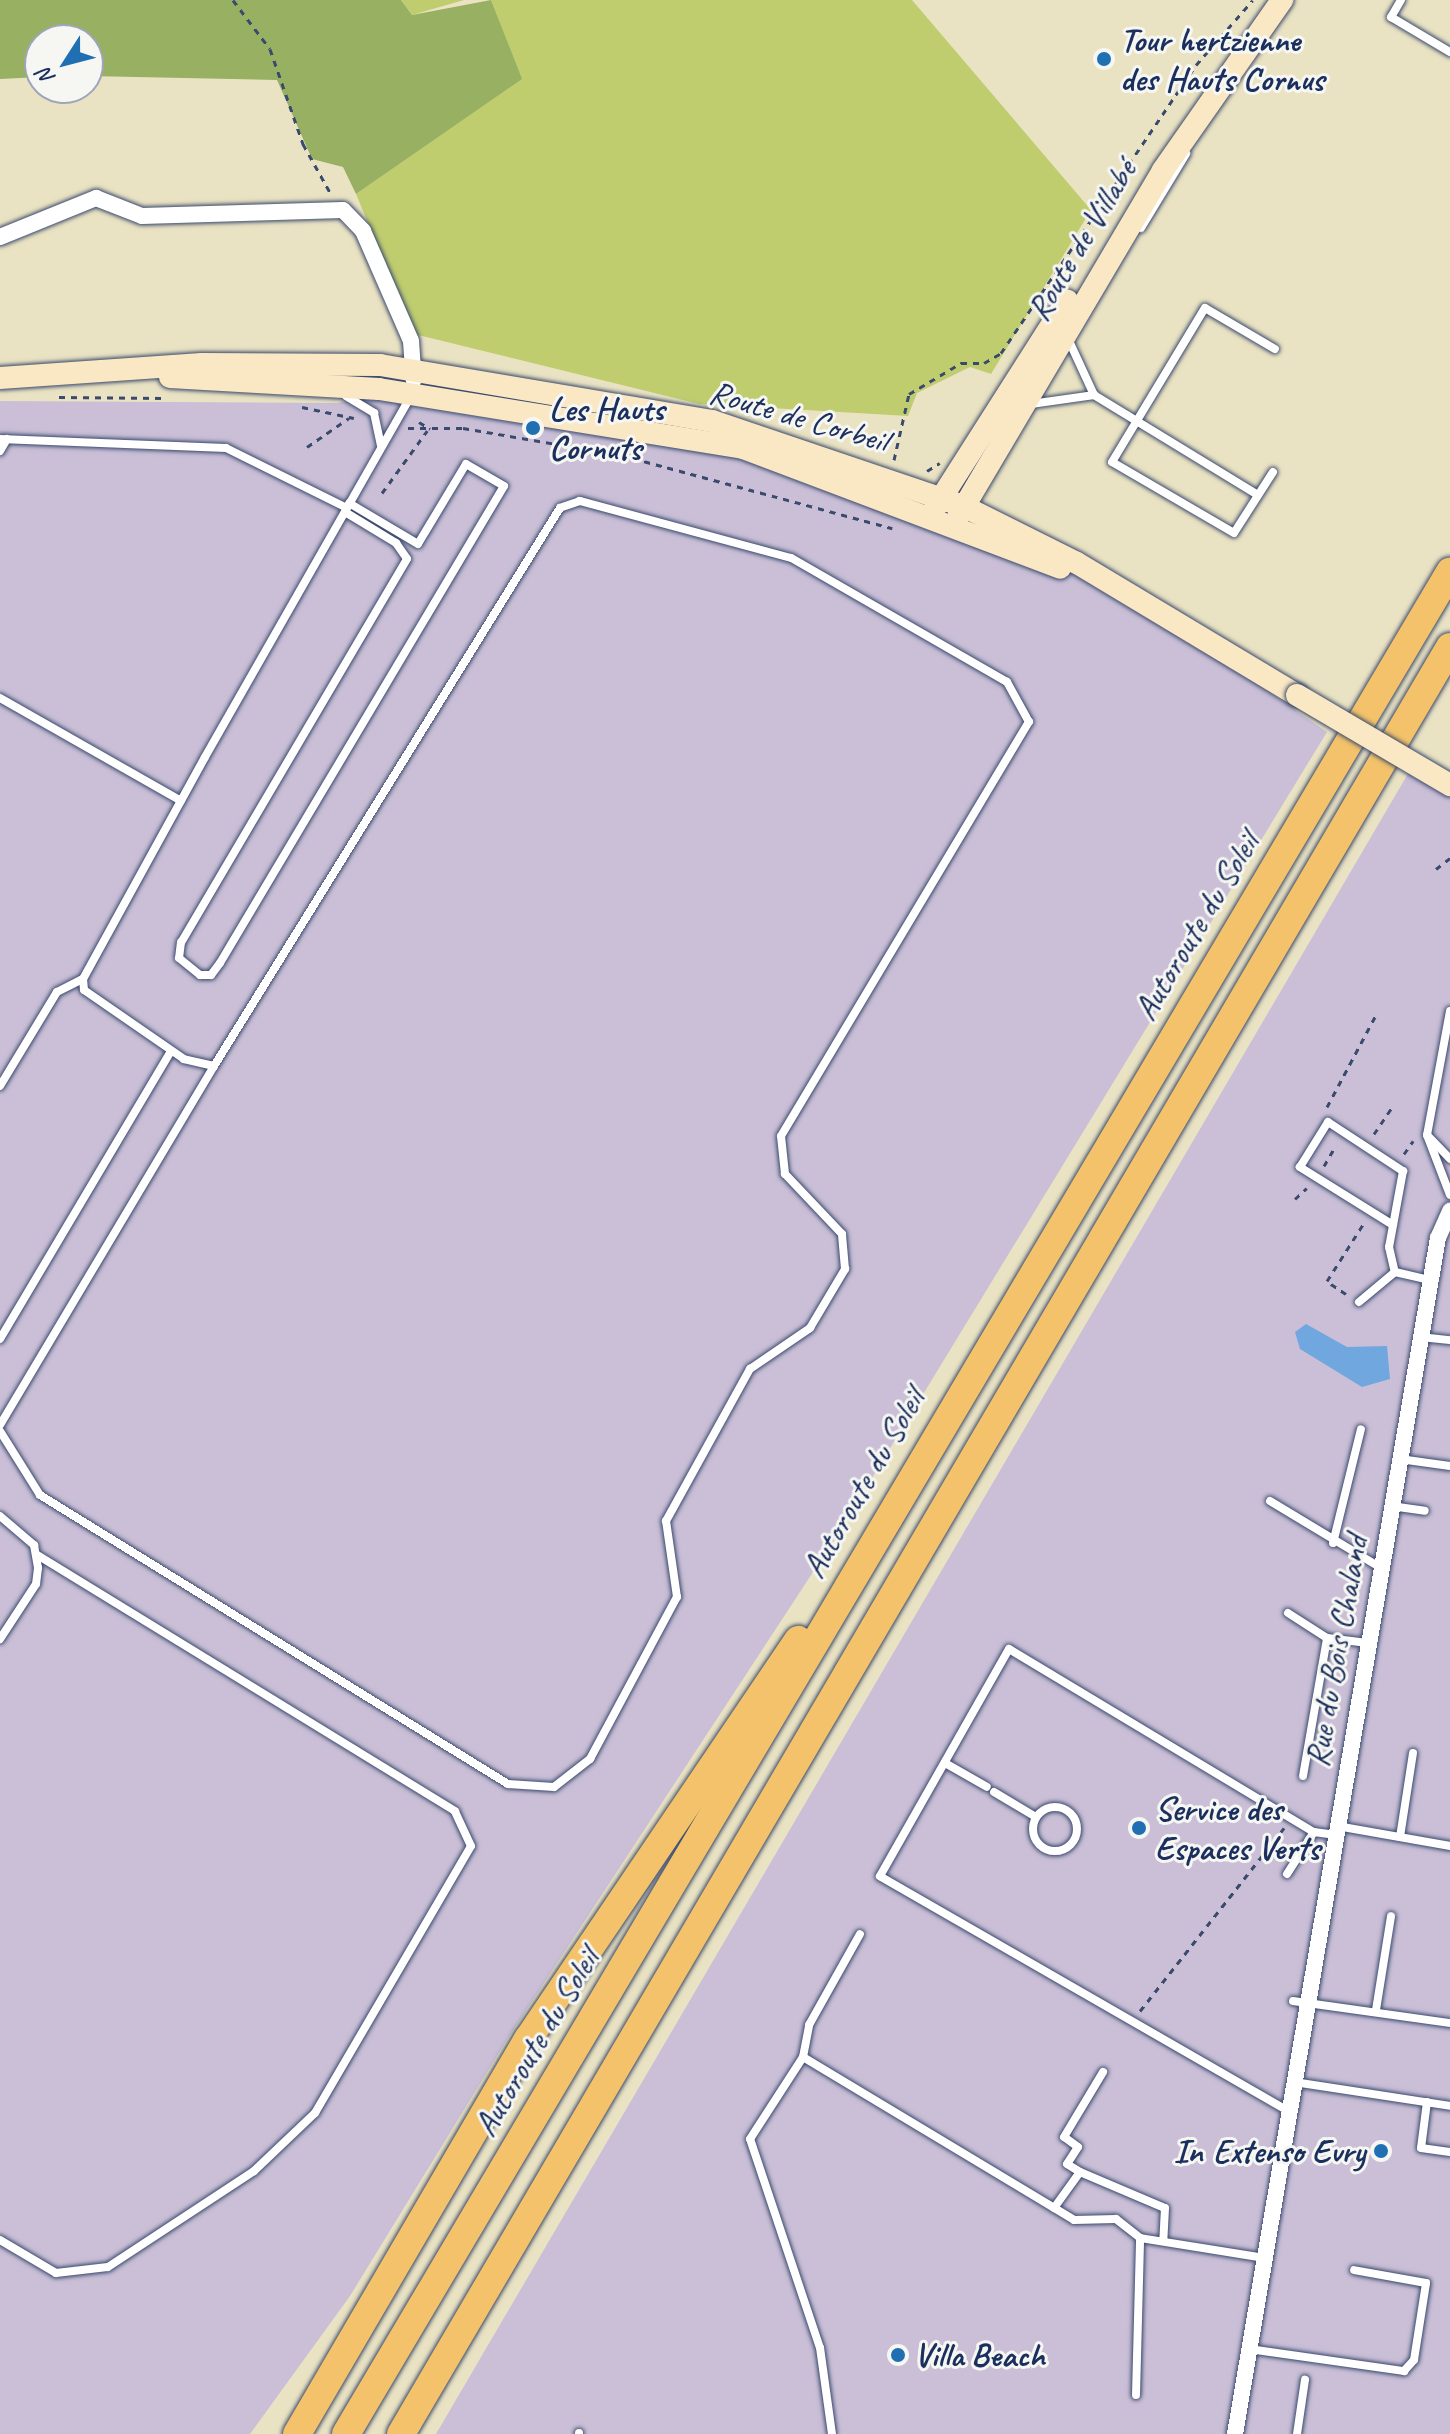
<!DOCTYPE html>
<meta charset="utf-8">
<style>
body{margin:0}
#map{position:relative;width:1450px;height:2434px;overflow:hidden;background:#eae3c3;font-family:Caveat,sans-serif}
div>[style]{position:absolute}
.industrial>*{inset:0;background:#cabfd7}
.green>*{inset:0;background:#bfcd6f}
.forest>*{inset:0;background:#97b062}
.water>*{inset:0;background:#70a7df}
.path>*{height:3px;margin-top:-1.5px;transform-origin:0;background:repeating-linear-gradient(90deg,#3a4a6d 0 6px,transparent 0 12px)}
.roads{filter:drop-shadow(0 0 2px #3a4a6d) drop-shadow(0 0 2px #3a4a6d)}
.lane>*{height:8px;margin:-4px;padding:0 4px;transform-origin:4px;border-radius:4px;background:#fff}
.lane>.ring{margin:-4px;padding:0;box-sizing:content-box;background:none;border:8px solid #fff;border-radius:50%}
.street>*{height:16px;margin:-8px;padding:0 8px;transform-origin:8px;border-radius:8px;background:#fff}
.secondary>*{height:22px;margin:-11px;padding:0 11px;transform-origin:11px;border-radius:11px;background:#fae7c3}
.highway>*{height:28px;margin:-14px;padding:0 14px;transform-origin:14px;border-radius:14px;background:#f3c26a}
.bridges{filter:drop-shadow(0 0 2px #3a4a6d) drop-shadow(0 0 2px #3a4a6d)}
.secondary-bridge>*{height:22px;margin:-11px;padding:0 11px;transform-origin:11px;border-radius:11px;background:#fae7c3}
.dots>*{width:22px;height:22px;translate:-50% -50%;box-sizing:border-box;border:4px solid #f6f6f2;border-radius:50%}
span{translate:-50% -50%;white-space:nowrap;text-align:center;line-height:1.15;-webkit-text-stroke:6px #f6f6f2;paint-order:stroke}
.poi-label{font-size:34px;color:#1b2f5e;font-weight:700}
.left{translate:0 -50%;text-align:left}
.right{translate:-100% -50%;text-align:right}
.street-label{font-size:34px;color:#1b2f5e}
.north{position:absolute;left:24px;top:24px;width:80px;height:80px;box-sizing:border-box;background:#f6f6f2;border:2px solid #9ea6b7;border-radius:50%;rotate:234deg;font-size:22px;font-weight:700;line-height:32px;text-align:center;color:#1b2f5e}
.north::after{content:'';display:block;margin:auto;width:28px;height:36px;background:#1f6fb2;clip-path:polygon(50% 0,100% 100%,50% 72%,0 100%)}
</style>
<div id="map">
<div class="industrial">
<i style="clip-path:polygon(415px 387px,483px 395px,933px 504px,1131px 597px,1327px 732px,836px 1537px,508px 2038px,350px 2296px,250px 2434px,0 2434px,0 401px,337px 403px)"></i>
<i style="clip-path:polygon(1409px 772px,1450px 797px,1450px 2434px,436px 2434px)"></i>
</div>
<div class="green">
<i style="clip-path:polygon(401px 0,464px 0,412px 15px)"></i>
<i style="clip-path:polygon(491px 0,912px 0,1091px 210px,991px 374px,970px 367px,917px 393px,908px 416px,699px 404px,414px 334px,356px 194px,521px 79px)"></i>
</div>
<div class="forest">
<i style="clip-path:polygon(0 0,401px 0,412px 15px,491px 0,522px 79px,356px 194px,343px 167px,312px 159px,277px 80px,88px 76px,88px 40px,40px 40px,40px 77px,0 79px)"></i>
</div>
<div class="water">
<i style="clip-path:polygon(1306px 1324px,1347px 1347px,1387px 1346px,1390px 1379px,1362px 1387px,1300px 1349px,1295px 1332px)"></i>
</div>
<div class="path">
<i style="left:233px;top:0;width:61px;rotate:52.9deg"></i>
<i style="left:270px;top:49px;width:101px;rotate:70.8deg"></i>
<i style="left:303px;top:144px;width:57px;rotate:60.8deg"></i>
<i style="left:59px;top:397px;width:105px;rotate:0.5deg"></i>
<i style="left:302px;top:407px;width:53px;rotate:11.9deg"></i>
<i style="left:419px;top:422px;width:13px;rotate:32deg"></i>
<i style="left:408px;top:428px;width:55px"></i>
<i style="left:463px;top:428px;width:160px;rotate:9.7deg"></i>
<i style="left:621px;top:455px;width:281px;rotate:15.1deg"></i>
<i style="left:307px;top:447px;width:51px;rotate:-34.6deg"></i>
<i style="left:894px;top:460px;width:68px;rotate:-77.2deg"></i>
<i style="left:909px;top:394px;width:61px;rotate:-30.8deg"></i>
<i style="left:961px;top:363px;width:23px"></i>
<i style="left:984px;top:363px;width:20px;rotate:-30deg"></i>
<i style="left:1001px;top:353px;width:348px;rotate:-55.9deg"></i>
<i style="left:1196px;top:65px;width:86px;rotate:-48.8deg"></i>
<i style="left:927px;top:471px;width:15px;rotate:-32deg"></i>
<i style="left:382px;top:493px;width:77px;rotate:-54deg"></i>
<i style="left:1436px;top:869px;width:18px;rotate:-38deg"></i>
<i style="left:1327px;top:1107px;width:104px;rotate:-62deg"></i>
<i style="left:1374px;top:1134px;width:32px;rotate:-56deg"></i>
<i style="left:1404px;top:1154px;width:16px;rotate:-55deg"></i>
<i style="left:1324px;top:1166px;width:24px;rotate:-60deg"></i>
<i style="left:1295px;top:1199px;width:16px;rotate:-43deg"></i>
<i style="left:1346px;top:1294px;width:23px;rotate:-146deg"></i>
<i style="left:1327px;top:1281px;width:69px;rotate:-57.5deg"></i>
<i style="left:1140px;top:2011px;width:233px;rotate:-51.8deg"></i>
</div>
<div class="roads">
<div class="lane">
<i style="left:1401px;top:0;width:20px;rotate:120deg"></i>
<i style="left:1391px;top:17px;width:69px;rotate:30.7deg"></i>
<i style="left:1141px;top:228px;width:87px;rotate:-58.7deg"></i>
<i style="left:1070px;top:343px;width:57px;rotate:65.2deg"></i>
<i style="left:346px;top:396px;width:33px;rotate:31deg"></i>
<i style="left:374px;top:413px;width:33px;rotate:78deg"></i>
<i style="left:1031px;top:404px;width:64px;rotate:-8.1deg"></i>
<i style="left:1094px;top:395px;width:192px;rotate:31.4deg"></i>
<i style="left:0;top:439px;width:226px;rotate:2.3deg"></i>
<i style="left:226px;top:448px;width:135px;rotate:26.4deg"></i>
<i style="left:0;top:451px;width:14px;rotate:-60deg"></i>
<i style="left:1273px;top:472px;width:72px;rotate:122.6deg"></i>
<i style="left:1234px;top:533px;width:141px;rotate:-149.8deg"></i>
<i style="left:1112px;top:462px;width:180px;rotate:-58.9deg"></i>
<i style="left:1205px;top:308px;width:81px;rotate:30.4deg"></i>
<i style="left:345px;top:512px;width:60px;rotate:31.3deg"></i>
<i style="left:396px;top:543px;width:19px;rotate:55deg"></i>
<i style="left:407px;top:559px;width:445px;rotate:120.5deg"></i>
<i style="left:181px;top:942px;width:16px;rotate:97deg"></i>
<i style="left:179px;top:958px;width:27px;rotate:39deg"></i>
<i style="left:200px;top:975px;width:11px"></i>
<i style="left:211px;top:975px;width:15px;rotate:-53deg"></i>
<i style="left:220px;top:963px;width:555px;rotate:-59.23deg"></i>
<i style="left:504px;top:486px;width:44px;rotate:-149.9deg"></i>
<i style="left:466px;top:464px;width:93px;rotate:121deg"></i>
<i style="left:418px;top:544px;width:80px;rotate:-149.3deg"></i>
<i style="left:0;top:698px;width:208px;rotate:29.6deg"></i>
<i style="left:1450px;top:1011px;width:126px;rotate:100.5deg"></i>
<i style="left:1427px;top:1135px;width:64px;rotate:69deg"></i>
<i style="left:0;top:1086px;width:110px;rotate:-58.8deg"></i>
<i style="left:57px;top:992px;width:29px;rotate:-27deg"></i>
<i style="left:1428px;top:1136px;width:32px;rotate:46deg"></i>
<i style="left:1393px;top:1225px;width:110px;rotate:-148.1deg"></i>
<i style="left:1300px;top:1167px;width:53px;rotate:-58.1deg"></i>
<i style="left:1328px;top:1122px;width:90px;rotate:33.2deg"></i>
<i style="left:1403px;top:1171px;width:77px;rotate:100.4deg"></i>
<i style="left:1389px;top:1247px;width:26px;rotate:77deg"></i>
<i style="left:1359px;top:1302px;width:47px;rotate:-39.8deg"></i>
<i style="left:1395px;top:1272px;width:36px;rotate:13deg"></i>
<i style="left:1420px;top:1337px;width:30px;rotate:6deg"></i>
<i style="left:0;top:1339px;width:335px;rotate:-59.3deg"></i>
<i style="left:0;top:1425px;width:418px;rotate:-59.2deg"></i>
<i style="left:0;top:1431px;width:75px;rotate:58deg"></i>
<i style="left:40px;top:1495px;width:550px;rotate:31.7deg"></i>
<i style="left:508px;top:1784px;width:46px;rotate:3.7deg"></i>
<i style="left:554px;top:1787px;width:46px;rotate:-37.9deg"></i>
<i style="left:590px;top:1759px;width:184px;rotate:-61.8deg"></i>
<i style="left:677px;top:1597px;width:77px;rotate:-98.2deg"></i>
<i style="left:666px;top:1521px;width:174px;rotate:-61.1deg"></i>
<i style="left:750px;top:1369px;width:73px;rotate:-34.3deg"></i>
<i style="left:810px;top:1328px;width:69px;rotate:-59.3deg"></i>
<i style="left:845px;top:1269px;width:35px;rotate:-95deg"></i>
<i style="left:842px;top:1234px;width:83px;rotate:-133.5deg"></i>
<i style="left:785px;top:1174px;width:38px;rotate:-96deg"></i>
<i style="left:781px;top:1136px;width:483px;rotate:-59.1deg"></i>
<i style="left:1029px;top:722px;width:46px;rotate:-118.8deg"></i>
<i style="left:1007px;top:682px;width:249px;rotate:-150.1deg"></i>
<i style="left:791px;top:558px;width:219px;rotate:-164.9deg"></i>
<i style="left:580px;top:501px;width:21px;rotate:161deg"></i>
<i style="left:560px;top:508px;width:657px;rotate:121.8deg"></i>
<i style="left:214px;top:1066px;width:31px;rotate:-167deg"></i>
<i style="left:184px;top:1059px;width:121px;rotate:-145.4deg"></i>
<i style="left:84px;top:990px;width:11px;rotate:-95deg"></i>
<i style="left:83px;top:979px;width:253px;rotate:-61.2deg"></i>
<i style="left:205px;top:757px;width:413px;rotate:-60.3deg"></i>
<i style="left:1400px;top:1459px;width:50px;rotate:8deg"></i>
<i style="left:1270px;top:1501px;width:130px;rotate:31.1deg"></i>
<i style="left:1391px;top:1506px;width:34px;rotate:8deg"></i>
<i style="left:0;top:1516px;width:45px;rotate:40.5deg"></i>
<i style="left:34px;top:1545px;width:23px;rotate:80deg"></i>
<i style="left:38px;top:1568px;width:16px;rotate:97deg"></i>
<i style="left:36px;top:1584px;width:66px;rotate:123.2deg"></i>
<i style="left:1333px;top:1543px;width:117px;rotate:-76.2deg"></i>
<i style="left:1288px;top:1613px;width:46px;rotate:32.7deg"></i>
<i style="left:1327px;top:1638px;width:41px;rotate:7deg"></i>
<i style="left:945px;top:1763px;width:48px;rotate:29.7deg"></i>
<i style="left:1303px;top:1776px;width:140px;rotate:-80.1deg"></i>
<i style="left:994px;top:1792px;width:49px;rotate:30.8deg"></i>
<i class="ring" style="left:1033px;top:1807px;width:36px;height:36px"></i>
<i style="left:1337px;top:1826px;width:115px;rotate:10deg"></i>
<i style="left:1400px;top:1837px;width:85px;rotate:-81.2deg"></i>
<i style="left:1287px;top:1874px;width:50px;rotate:-57.3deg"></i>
<i style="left:1293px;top:2001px;width:159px;rotate:8deg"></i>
<i style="left:1376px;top:2010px;width:95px;rotate:-80.9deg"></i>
<i style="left:803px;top:2057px;width:33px;rotate:-79deg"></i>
<i style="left:809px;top:2025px;width:104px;rotate:-60.7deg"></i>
<i style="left:1294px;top:2082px;width:158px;rotate:8.7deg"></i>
<i style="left:1427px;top:2102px;width:46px;rotate:97.4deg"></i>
<i style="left:1421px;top:2148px;width:29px;rotate:8deg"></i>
<i style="left:1290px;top:2112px;width:473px;rotate:-150.1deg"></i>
<i style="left:880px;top:1876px;width:261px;rotate:-60.4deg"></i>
<i style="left:1009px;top:1649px;width:356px;rotate:31deg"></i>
<i style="left:1314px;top:1832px;width:22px;rotate:8deg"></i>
<i style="left:1080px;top:2172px;width:15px;rotate:-148deg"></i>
<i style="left:1067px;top:2164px;width:20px;rotate:-57deg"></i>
<i style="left:1078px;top:2147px;width:17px;rotate:-144deg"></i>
<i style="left:1064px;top:2137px;width:76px;rotate:-59deg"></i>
<i style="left:1054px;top:2208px;width:44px;rotate:-54.2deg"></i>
<i style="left:1080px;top:2172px;width:92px;rotate:23deg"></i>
<i style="left:1165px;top:2208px;width:33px;rotate:93deg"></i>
<i style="left:0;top:2240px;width:65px;rotate:30.5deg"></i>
<i style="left:56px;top:2273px;width:52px;rotate:-6.6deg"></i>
<i style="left:108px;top:2267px;width:175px;rotate:-33.3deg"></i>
<i style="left:254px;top:2171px;width:84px;rotate:-43.6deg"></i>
<i style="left:315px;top:2113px;width:309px;rotate:-59.7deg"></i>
<i style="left:471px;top:1846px;width:38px;rotate:-115deg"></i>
<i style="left:455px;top:1811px;width:489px;rotate:-148.5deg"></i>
<i style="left:1249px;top:2349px;width:157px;rotate:8.1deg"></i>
<i style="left:1404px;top:2371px;width:15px;rotate:-48deg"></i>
<i style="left:1414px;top:2360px;width:78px;rotate:-81.1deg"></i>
<i style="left:1426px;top:2283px;width:73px;rotate:-169.8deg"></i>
<i style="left:1136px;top:2395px;width:157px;rotate:-88.5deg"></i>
<i style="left:579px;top:2434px;width:1px;rotate:-90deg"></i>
<i style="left:832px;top:2434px;width:87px;rotate:-97.9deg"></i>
<i style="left:820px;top:2348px;width:220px;rotate:-108.5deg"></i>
<i style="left:750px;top:2139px;width:98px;rotate:-57.1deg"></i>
<i style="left:803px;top:2057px;width:316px;rotate:31deg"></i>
<i style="left:1074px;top:2220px;width:42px;rotate:-1.4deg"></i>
<i style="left:1116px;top:2219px;width:31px;rotate:38deg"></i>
<i style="left:1140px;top:2238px;width:127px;rotate:9.1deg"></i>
<i style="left:1297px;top:2434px;width:55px;rotate:-81.6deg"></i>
</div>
<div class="street">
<i style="left:0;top:237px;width:104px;rotate:-22.1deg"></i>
<i style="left:96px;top:198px;width:49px;rotate:21.4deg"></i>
<i style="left:142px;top:216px;width:201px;rotate:-1.7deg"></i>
<i style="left:343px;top:210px;width:29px;rotate:46deg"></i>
<i style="left:363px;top:231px;width:120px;rotate:66.4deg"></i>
<i style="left:411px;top:341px;width:39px;rotate:86deg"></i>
<i style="left:1235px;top:2434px;width:1213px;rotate:-80.37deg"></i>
<i style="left:1438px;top:1238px;width:30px;rotate:-66deg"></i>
</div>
<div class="secondary">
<i style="left:170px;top:377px;width:209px;rotate:3.3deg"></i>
<i style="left:379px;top:389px;width:369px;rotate:9.2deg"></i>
<i style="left:743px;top:448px;width:339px;rotate:20.7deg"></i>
<i style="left:0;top:378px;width:202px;rotate:-4deg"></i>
<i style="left:202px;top:364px;width:178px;rotate:0.3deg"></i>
<i style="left:380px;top:365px;width:337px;rotate:9.6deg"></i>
<i style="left:712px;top:421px;width:265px;rotate:18.7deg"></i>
<i style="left:963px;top:506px;width:127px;rotate:26.6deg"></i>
<i style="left:1077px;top:563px;width:257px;rotate:31deg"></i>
<i style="left:935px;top:508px;width:246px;rotate:-57.5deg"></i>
<i style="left:958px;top:517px;width:403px;rotate:-59.4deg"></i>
<i style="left:1163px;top:170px;width:208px;rotate:-55deg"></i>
</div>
<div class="highway">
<i style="left:297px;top:2434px;width:458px;rotate:-59.7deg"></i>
<i style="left:528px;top:2039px;width:482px;rotate:-55.9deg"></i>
<i style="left:346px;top:2434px;width:2165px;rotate:-59.34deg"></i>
<i style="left:401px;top:2434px;width:2072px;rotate:-59.59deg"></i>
</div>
</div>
<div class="bridges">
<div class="secondary-bridge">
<i style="left:1297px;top:695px;width:178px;rotate:30.5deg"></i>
</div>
</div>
<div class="dots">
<i style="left:1104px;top:59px;background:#1f6fb2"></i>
<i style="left:533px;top:428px;background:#1f6fb2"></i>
<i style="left:1139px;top:1828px;background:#1f6fb2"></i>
<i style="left:1381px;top:2151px;background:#1f6fb2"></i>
<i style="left:898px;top:2355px;background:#1f6fb2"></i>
</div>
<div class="poi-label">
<span class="left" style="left:1120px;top:59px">Tour hertzienne<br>des Hauts Cornus</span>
<span class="left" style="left:549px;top:428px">Les Hauts<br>Cornuts</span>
<span class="left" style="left:1155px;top:1828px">Service des<br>Espaces Verts</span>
<span class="right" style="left:1365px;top:2151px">In Extenso Evry</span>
<span class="left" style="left:914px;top:2355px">Villa Beach</span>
</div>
<div class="street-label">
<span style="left:1081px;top:240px;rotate:-59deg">Route de Villabé</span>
<span style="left:799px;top:416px;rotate:16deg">Route de Corbeil</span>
<span style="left:1196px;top:926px;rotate:-59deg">Autoroute du Soleil</span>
<span style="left:863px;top:1483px;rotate:-60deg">Autoroute du Soleil</span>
<span style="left:1336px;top:1651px;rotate:-80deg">Rue du Bois Chaland</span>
<span style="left:536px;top:2042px;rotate:-59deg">Autoroute du Soleil</span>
</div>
<div class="north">N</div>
</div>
